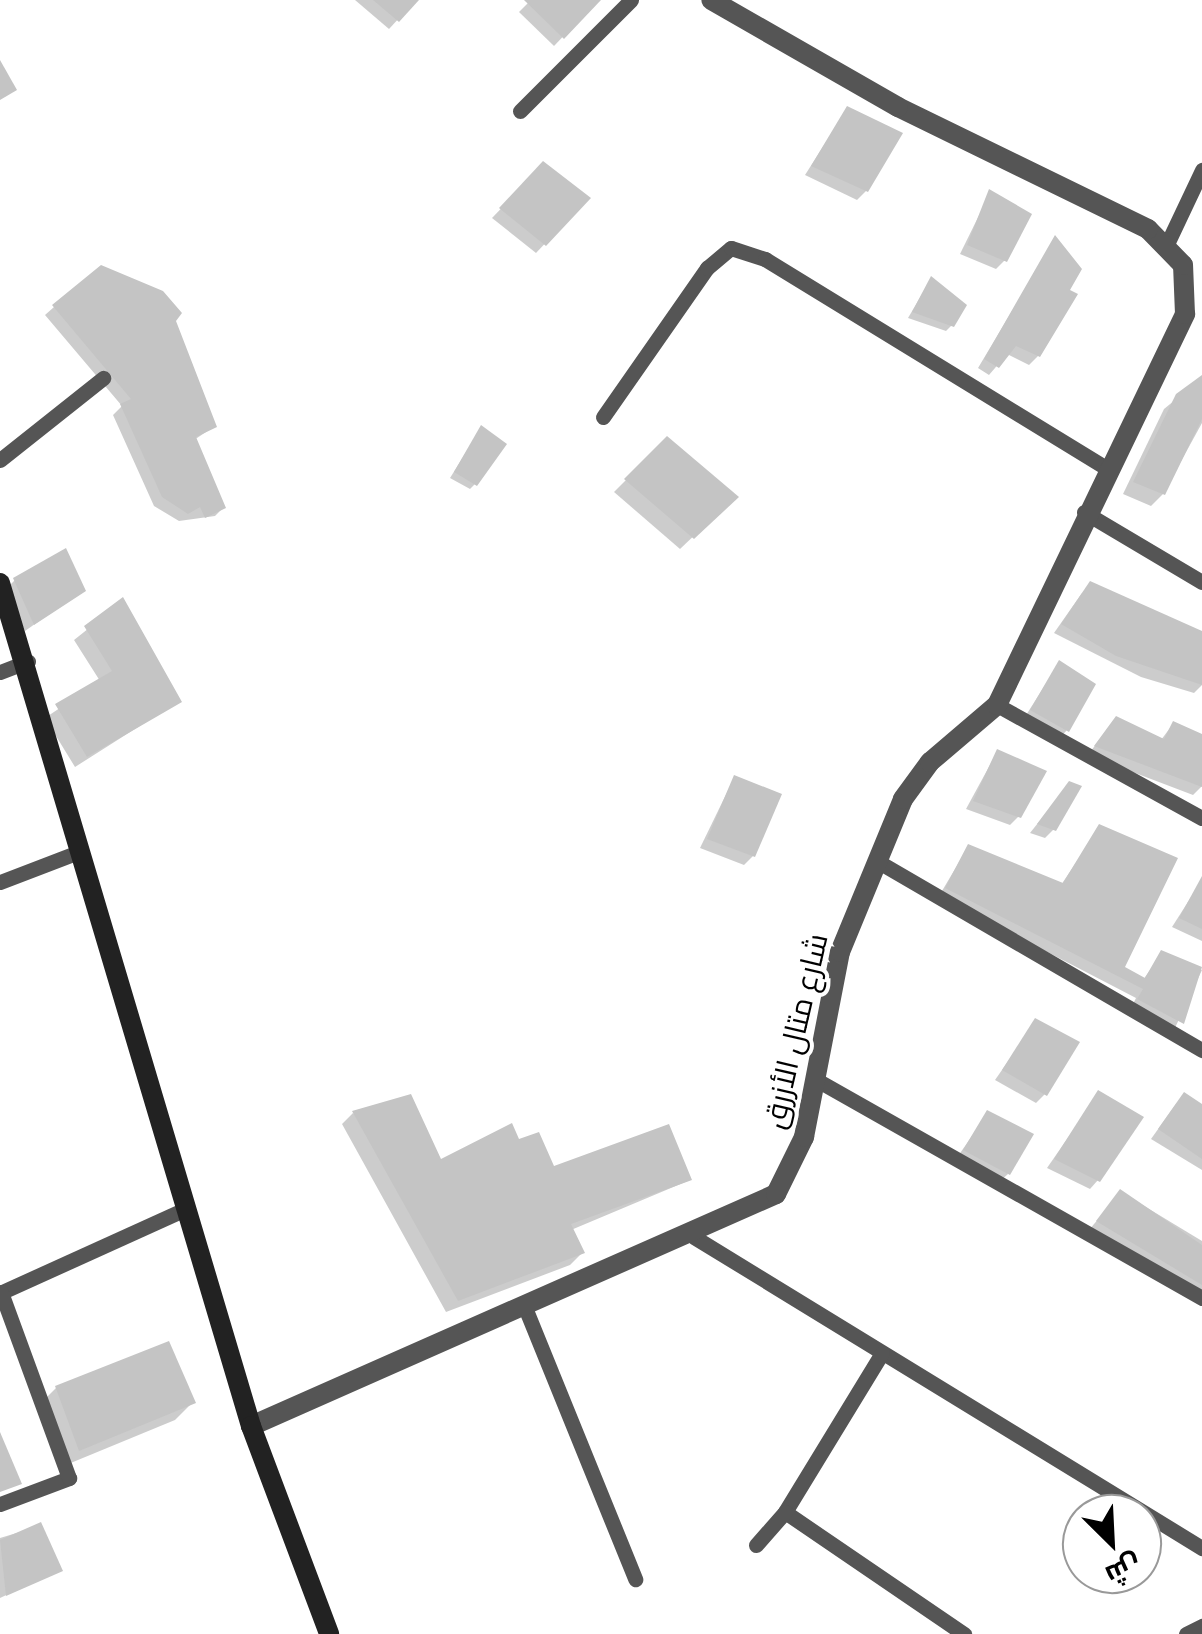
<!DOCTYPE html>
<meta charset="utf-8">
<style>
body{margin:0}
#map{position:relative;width:1202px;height:1634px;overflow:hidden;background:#fff;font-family:Roboto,Cairo,sans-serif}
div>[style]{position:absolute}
.shadow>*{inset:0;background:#0003}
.building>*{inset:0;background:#c4c4c4}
.minor>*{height:15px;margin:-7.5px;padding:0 7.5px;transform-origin:7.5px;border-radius:7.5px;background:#555}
.tertiary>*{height:20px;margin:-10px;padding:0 10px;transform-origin:10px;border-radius:10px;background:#555}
.secondary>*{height:20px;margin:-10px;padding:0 10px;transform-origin:10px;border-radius:10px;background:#222}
span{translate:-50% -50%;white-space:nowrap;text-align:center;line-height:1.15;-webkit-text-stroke:8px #fff;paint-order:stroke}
.street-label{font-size:30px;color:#000}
.north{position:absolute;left:1062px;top:1494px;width:100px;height:100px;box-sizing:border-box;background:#fff;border:2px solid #999;border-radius:50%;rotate:156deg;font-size:28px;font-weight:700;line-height:40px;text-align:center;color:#000}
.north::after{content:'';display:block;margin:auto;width:35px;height:45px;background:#000;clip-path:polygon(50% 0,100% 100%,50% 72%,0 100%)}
</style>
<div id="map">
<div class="shadow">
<i style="clip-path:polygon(355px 0,416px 0,389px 29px)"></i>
<i style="clip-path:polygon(531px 0,598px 0,554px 46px,519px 12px)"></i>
<i style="clip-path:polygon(847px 109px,866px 191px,857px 200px,805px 175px)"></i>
<i style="clip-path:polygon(544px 164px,588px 198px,536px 253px,492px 218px)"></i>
<i style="clip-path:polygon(990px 193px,1005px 260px,996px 269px,960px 254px)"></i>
<i style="clip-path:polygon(1055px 239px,1038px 356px,1029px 365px,1007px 354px,989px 375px,978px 368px)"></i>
<i style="clip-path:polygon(931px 279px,952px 325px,946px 331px,908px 318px)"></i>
<i style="clip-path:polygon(54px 307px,173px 320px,215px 426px,194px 440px,223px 508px,215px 516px,179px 521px,154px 506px,113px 415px,122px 406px,45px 315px)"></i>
<i style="clip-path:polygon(1202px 378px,1202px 423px,1163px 494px,1151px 506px,1123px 494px,1164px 409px)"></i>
<i style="clip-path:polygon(481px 428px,475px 484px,470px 489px,450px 478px)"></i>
<i style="clip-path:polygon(667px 439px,735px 497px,680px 549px,614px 492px)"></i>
<i style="clip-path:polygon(15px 580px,83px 590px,25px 631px,6px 589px)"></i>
<i style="clip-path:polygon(1082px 593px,1202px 633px,1202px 685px,1194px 693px,1141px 677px,1054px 633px)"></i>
<i style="clip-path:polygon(123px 601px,179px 701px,75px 767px,45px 718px,100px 681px,74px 640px)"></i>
<i style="clip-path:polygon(1059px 663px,1067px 730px,1059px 739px,1023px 720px)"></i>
<i style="clip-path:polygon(1173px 724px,1202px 737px,1202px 786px,1193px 795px,1088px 755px,1108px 728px,1161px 740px)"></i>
<i style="clip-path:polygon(997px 752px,1019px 816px,1010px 825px,966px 809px)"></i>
<i style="clip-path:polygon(734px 778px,753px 856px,744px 865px,700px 848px)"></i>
<i style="clip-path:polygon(1069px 784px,1054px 829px,1045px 838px,1030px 833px)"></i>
<i style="clip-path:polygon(1100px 827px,1121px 968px,1143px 980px,1162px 953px,1202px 970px,1174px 1030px,1131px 1008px,1136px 998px,939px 896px,968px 847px,1061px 885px)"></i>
<i style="clip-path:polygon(1202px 880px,1202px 941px,1172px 927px)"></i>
<i style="clip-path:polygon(1036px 1021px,1045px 1094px,1036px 1103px,995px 1080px)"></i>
<i style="clip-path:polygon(1099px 1093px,1098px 1180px,1090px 1189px,1047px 1168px)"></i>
<i style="clip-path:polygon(1176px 1104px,1202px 1106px,1202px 1170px,1151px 1139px)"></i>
<i style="clip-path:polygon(353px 1113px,440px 1162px,518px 1142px,552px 1169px,690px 1180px,571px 1230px,582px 1253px,570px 1265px,446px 1312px,342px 1124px)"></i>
<i style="clip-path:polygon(988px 1113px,1008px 1174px,999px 1182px,956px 1159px)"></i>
<i style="clip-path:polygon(1121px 1192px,1202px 1241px,1202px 1297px,1089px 1230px)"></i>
<i style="clip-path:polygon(56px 1388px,193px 1402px,175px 1420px,61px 1467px,38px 1406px)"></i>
<i style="clip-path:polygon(40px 1526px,60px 1570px,0 1598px,0 1538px)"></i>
</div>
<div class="building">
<i style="clip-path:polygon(373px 0,419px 0,399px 22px)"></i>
<i style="clip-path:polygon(524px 0,601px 0,564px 39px)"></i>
<i style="clip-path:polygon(0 60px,17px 90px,0 100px)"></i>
<i style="clip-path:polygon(847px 106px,903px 133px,868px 192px,811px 166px)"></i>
<i style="clip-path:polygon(543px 161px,591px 198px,546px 246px,499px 208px)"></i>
<i style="clip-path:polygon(989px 189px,1032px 214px,1007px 262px,967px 245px)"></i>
<i style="clip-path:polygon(1055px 235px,1082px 269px,1070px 290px,1078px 294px,1040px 357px,1016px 346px,999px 368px,984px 359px)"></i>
<i style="clip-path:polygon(101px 265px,163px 291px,182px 313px,176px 321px,217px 427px,196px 437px,226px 508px,205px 518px,200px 507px,188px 514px,162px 497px,120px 404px,131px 399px,52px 305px)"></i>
<i style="clip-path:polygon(931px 276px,967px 305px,954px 327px,912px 312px)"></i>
<i style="clip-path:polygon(1202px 375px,1202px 419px,1165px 495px,1133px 482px,1176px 394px)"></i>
<i style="clip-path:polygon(481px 425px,507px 444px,477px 486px,454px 472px)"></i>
<i style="clip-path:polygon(667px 436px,739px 497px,694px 539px,624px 479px)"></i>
<i style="clip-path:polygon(66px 548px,86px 591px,34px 625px,13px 578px)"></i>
<i style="clip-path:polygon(1090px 581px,1202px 631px,1202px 685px,1116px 656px,1061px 624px)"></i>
<i style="clip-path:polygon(123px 597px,182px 702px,87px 757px,55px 704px,112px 671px,84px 626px)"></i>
<i style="clip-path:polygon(1059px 660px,1096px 684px,1069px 732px,1030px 710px)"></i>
<i style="clip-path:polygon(1116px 716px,1164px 739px,1173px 721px,1202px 734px,1202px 787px,1094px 746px)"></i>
<i style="clip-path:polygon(997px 749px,1047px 771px,1021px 818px,973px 801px)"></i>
<i style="clip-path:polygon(734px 775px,782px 794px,755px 857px,707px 839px)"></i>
<i style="clip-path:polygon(1069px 781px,1082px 786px,1056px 831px,1037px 824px)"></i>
<i style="clip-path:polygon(1099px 824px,1178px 858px,1125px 967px,1145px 978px,1161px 950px,1202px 967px,1184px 1024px,1137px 999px,1143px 989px,945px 888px,968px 844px,1063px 883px)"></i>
<i style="clip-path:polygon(1202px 876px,1202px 929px,1179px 918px)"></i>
<i style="clip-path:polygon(1035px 1018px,1080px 1042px,1047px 1096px,1002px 1070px)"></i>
<i style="clip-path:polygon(1098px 1090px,1144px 1117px,1100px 1182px,1054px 1159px)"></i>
<i style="clip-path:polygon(1184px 1092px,1202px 1104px,1202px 1159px,1158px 1129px)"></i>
<i style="clip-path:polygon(411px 1094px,441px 1159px,512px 1123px,519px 1139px,539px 1132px,554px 1166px,669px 1124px,692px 1180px,571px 1224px,585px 1253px,458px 1301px,352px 1111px)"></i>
<i style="clip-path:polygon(987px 1110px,1034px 1134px,1010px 1175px,963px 1150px)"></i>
<i style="clip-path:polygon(1120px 1189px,1202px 1245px,1202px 1285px,1096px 1221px)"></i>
<i style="clip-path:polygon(169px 1341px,196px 1403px,79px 1451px,55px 1386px)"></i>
<i style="clip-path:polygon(0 1432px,22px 1484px,0 1492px)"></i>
<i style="clip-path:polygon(41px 1522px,63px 1571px,6px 1596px,0 1540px)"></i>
</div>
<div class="minor">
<i style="left:520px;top:111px;width:157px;rotate:-45deg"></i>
<i style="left:1167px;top:244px;width:82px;rotate:-64.7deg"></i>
<i style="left:603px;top:417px;width:182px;rotate:-55.1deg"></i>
<i style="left:707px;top:268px;width:31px;rotate:-40deg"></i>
<i style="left:731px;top:248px;width:36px;rotate:18deg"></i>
<i style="left:765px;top:259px;width:399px;rotate:31.5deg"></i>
<i style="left:0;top:460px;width:132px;rotate:-38.5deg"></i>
<i style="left:1084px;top:512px;width:137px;rotate:30.7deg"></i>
<i style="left:0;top:672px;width:30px;rotate:-21deg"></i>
<i style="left:997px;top:705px;width:234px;rotate:28.9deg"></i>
<i style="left:877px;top:861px;width:376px;rotate:30.2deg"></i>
<i style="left:0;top:882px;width:84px;rotate:-21deg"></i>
<i style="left:815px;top:1079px;width:445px;rotate:29.5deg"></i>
<i style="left:694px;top:1237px;width:596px;rotate:31.48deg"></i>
<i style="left:0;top:1293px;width:205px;rotate:-24.4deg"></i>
<i style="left:524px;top:1305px;width:296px;rotate:67.9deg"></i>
<i style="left:882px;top:1353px;width:186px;rotate:121.4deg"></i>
<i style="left:785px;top:1512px;width:217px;rotate:34.3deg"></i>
<i style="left:0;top:1504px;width:74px;rotate:-20.6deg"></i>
<i style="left:69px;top:1478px;width:198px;rotate:-110.1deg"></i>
<i style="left:756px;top:1545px;width:44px;rotate:-48.7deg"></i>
<i style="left:1186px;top:1634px;width:18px;rotate:-27deg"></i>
</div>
<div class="tertiary">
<i style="left:251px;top:1426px;width:574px;rotate:-23.84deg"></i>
<i style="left:776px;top:1194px;width:64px;rotate:-63.8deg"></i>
<i style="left:804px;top:1137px;width:188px;rotate:-79deg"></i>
<i style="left:840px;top:952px;width:165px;rotate:-67.6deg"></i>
<i style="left:903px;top:799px;width:46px;rotate:-53.9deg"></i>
<i style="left:930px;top:762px;width:88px;rotate:-40.4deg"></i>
<i style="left:997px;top:705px;width:434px;rotate:-64.3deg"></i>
<i style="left:1185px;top:314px;width:49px;rotate:-92.3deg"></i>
<i style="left:1183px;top:265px;width:50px;rotate:-134.2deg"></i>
<i style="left:1148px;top:229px;width:278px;rotate:-154deg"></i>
<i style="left:898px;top:107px;width:215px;rotate:-150.2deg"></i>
</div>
<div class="secondary">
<i style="left:0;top:583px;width:880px;rotate:73.42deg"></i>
<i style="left:251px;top:1426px;width:222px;rotate:69.4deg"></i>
</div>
<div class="street-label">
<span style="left:796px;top:1031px;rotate:-77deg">شارع متال الأزرق</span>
</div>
<div class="north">ش</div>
</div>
